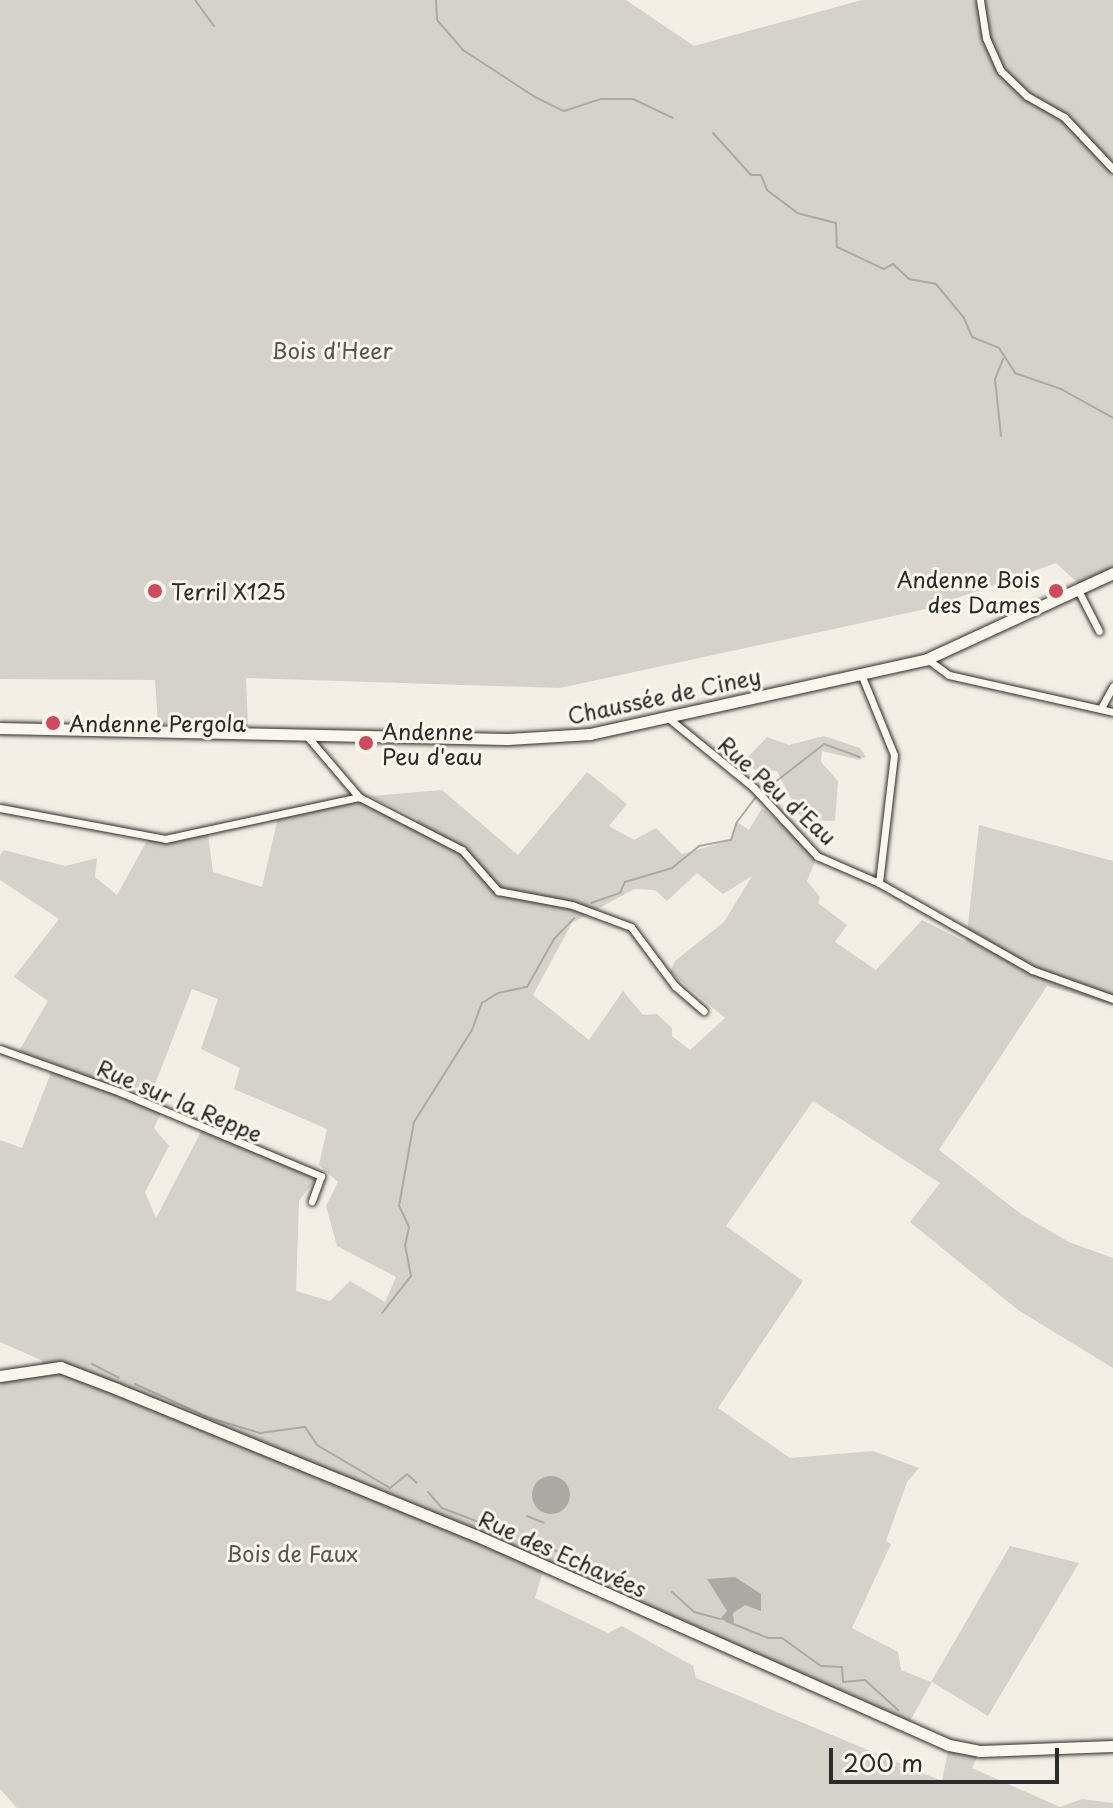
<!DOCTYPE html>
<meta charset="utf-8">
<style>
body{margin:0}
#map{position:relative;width:1113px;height:1808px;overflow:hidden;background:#f3efe4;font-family:"Playpen Sans",sans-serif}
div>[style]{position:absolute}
.green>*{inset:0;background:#d5d2c9}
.water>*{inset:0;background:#aca9a2}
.round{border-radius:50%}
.stream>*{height:2px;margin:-1px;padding:0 1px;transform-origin:1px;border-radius:1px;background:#aca9a2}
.roads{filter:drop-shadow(0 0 2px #2b2b2b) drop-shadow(0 0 2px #2b2b2b)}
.street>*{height:7px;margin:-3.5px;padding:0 3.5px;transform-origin:3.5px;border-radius:3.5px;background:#fbf7ec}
.secondary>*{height:11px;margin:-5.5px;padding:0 5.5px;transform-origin:5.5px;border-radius:5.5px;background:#fbf7ec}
.dots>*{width:22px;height:22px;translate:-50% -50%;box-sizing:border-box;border:4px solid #fbf7ec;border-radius:50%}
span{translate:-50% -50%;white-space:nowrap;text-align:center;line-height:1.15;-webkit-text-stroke:6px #fbf7ec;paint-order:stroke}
.park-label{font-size:22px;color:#565552}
.poi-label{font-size:22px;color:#2b2b2b}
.right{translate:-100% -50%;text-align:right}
.left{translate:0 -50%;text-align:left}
.street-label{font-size:22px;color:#2b2b2b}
.scale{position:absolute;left:829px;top:1748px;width:230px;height:36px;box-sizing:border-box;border:4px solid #2b2b2b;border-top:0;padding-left:10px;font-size:24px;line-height:28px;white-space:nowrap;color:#2b2b2b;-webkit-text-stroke:6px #fbf7ec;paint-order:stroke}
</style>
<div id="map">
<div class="green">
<i style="clip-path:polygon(0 0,626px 0,694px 46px,862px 0,1113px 0,1113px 570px,1079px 584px,1056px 563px,926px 609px,560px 688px,246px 678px,248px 727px,158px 724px,155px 680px,0 679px)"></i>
<i style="clip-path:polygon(824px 736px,860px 748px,866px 757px,859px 760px,822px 751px,821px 762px,838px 781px,835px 821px,802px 820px,777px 771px,755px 770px,744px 761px,767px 737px,789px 745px)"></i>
<i style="clip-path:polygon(evenodd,587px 772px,627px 804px,609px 826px,634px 840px,656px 828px,682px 854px,731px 840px,737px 822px,749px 830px,762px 808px,817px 856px,807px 881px,820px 897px,818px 903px,847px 925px,835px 942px,876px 970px,922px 920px,966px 942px,979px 825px,1113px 861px,1113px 1005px,1047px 986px,939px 1150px,1021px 1214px,1069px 1242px,1113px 1258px,1113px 1368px,1018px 1310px,910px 1222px,940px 1183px,813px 1101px,726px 1226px,803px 1281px,718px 1408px,790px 1458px,873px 1451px,919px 1468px,907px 1482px,886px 1541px,891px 1544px,852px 1628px,898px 1652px,901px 1670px,931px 1682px,1010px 1546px,1079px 1563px,988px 1716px,932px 1682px,907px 1726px,544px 1567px,535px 1598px,608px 1633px,622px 1626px,693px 1666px,696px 1678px,942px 1781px,949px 1745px,980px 1751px,972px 1768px,1060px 1807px,1082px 1799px,1113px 1803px,1113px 1808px,17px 1808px,0 1789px,0 1382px,35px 1375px,43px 1361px,0 1342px,0 1140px,22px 1148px,52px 1070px,161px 1113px,154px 1128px,169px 1146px,145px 1192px,156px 1218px,202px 1130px,317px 1177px,299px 1201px,296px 1291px,330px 1301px,350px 1281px,385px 1302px,396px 1277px,337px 1246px,326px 1206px,338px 1182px,319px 1165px,327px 1129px,234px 1089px,240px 1068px,201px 1049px,218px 999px,192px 989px,155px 1084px,123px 1090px,19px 1051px,48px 1001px,14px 977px,59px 919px,0 880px,0 855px,4px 850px,65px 866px,97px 858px,95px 877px,117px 895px,148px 839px,169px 843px,208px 834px,213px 872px,262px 887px,278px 817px,360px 802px,416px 829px,418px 819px,371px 796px,442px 790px,518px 855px,587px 772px,697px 873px,723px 894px,752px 876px,724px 922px,675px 961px,670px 972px,725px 1018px,690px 1050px,672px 1036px,672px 1028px,657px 1014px,643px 1015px,623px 991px,589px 1040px,533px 995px,572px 923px,634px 889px,655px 890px,667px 901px,697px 873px)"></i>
</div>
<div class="water">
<i class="round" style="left:532px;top:1476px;width:38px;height:38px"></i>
<i style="clip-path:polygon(735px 1577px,761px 1594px,761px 1611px,745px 1605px,733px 1613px,734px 1623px,720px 1619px,727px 1611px,707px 1579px)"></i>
</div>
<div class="stream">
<i style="left:195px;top:0;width:32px;rotate:54deg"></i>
<i style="left:436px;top:0;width:20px;rotate:87deg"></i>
<i style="left:437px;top:20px;width:40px;rotate:49deg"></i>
<i style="left:463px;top:50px;width:86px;rotate:33.1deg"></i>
<i style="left:535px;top:97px;width:32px;rotate:26deg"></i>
<i style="left:564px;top:111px;width:40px;rotate:-18deg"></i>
<i style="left:602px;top:99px;width:31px"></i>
<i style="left:633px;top:99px;width:44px;rotate:25.4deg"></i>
<i style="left:713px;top:133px;width:57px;rotate:47.9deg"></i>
<i style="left:751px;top:175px;width:10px"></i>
<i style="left:761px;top:175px;width:16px;rotate:68deg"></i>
<i style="left:767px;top:190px;width:38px;rotate:37deg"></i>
<i style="left:797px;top:213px;width:40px;rotate:14.4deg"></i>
<i style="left:836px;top:223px;width:24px;rotate:88deg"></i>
<i style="left:837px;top:247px;width:52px;rotate:25.1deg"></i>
<i style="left:884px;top:269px;width:10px;rotate:-29deg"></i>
<i style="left:893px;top:264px;width:22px;rotate:43deg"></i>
<i style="left:909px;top:279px;width:27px;rotate:10deg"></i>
<i style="left:936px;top:284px;width:44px;rotate:50.5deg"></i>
<i style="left:964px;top:318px;width:21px;rotate:67deg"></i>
<i style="left:972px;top:337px;width:29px;rotate:22deg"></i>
<i style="left:999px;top:348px;width:30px;rotate:57deg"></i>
<i style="left:1015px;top:373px;width:49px;rotate:19.2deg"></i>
<i style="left:1061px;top:389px;width:60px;rotate:29.1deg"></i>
<i style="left:1001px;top:436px;width:57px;rotate:-96deg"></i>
<i style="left:995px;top:379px;width:22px;rotate:-68deg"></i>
<i style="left:765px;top:790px;width:75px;rotate:-37.9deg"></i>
<i style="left:824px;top:744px;width:38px;rotate:20deg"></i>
<i style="left:591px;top:903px;width:31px;rotate:-19deg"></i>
<i style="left:620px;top:893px;width:12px;rotate:-66deg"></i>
<i style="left:625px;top:882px;width:49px;rotate:-16.6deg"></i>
<i style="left:672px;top:868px;width:35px;rotate:-39deg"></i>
<i style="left:699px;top:846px;width:33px;rotate:-11deg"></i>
<i style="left:731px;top:840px;width:19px;rotate:-72deg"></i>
<i style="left:737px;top:822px;width:31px;rotate:-53deg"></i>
<i style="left:382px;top:1313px;width:47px;rotate:-51.9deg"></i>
<i style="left:411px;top:1276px;width:31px;rotate:-101deg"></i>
<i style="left:405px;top:1246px;width:19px;rotate:-78deg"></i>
<i style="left:409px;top:1227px;width:23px;rotate:-115deg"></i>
<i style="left:399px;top:1206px;width:85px;rotate:-79.9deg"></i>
<i style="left:414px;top:1122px;width:109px;rotate:-57.8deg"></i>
<i style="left:472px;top:1030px;width:29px;rotate:-70deg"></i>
<i style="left:482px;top:1003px;width:19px;rotate:-32deg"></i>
<i style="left:498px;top:993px;width:30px;rotate:-12deg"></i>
<i style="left:527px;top:987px;width:55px;rotate:-60.6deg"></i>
<i style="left:554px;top:939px;width:29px;rotate:-46deg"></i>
<i style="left:92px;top:1364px;width:30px;rotate:27deg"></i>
<i style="left:135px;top:1384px;width:82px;rotate:24.4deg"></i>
<i style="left:210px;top:1418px;width:52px;rotate:16.7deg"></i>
<i style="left:260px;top:1433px;width:45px;rotate:-7.6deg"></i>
<i style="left:305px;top:1427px;width:22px;rotate:56deg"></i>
<i style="left:317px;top:1445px;width:85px;rotate:30.5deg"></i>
<i style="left:390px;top:1488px;width:22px;rotate:-39deg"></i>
<i style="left:407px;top:1474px;width:13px;rotate:42deg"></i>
<i style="left:428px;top:1492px;width:21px;rotate:49deg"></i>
<i style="left:442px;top:1508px;width:45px;rotate:20.9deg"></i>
<i style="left:527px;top:1516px;width:18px;rotate:22deg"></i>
<i style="left:554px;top:1550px;width:76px;rotate:25.9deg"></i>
<i style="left:672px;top:1592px;width:30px;rotate:42deg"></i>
<i style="left:694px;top:1612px;width:27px;rotate:15deg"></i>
<i style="left:726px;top:1621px;width:45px;rotate:22deg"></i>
<i style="left:768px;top:1638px;width:14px"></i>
<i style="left:782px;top:1638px;width:48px;rotate:35.7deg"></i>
<i style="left:821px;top:1666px;width:21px;rotate:3deg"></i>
<i style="left:842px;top:1667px;width:15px;rotate:86deg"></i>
<i style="left:843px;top:1682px;width:22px;rotate:-5deg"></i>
<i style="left:865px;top:1680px;width:45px;rotate:42.3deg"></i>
</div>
<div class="roads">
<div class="street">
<i style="left:980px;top:0;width:38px;rotate:81deg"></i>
<i style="left:986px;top:38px;width:36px;rotate:66deg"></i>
<i style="left:1001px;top:71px;width:36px;rotate:44deg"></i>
<i style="left:1027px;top:96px;width:43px;rotate:29.6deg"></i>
<i style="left:1064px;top:117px;width:71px;rotate:46.7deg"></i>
<i style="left:1078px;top:590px;width:46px;rotate:62.9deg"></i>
<i style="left:927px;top:659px;width:27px;rotate:36deg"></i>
<i style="left:949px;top:675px;width:168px;rotate:12.7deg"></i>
<i style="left:861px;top:674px;width:87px;rotate:67.8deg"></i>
<i style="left:894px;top:755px;width:129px;rotate:96.7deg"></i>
<i style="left:1101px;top:708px;width:25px;rotate:-61deg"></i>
<i style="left:667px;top:717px;width:112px;rotate:39.2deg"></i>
<i style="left:754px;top:788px;width:93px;rotate:47.2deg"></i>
<i style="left:817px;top:856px;width:68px;rotate:23.5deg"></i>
<i style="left:879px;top:883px;width:176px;rotate:29.6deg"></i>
<i style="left:1032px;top:970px;width:86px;rotate:19.7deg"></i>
<i style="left:306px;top:735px;width:82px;rotate:49.5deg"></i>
<i style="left:359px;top:797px;width:116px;rotate:27.2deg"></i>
<i style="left:462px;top:850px;width:55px;rotate:48.7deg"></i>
<i style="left:498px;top:891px;width:75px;rotate:10.7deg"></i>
<i style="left:572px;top:905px;width:63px;rotate:20.4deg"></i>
<i style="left:631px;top:927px;width:74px;rotate:53.3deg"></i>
<i style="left:675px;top:986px;width:38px;rotate:41deg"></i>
<i style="left:0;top:808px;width:168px;rotate:10.6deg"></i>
<i style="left:165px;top:839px;width:198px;rotate:-12.2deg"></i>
<i style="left:0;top:1049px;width:127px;rotate:19.7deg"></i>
<i style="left:120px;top:1092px;width:218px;rotate:22.7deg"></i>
<i style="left:321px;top:1176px;width:27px;rotate:110deg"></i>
</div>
<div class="secondary">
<i style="left:0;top:728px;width:508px;rotate:1.24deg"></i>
<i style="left:508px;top:739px;width:82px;rotate:-3.5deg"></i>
<i style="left:590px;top:734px;width:345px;rotate:-12.5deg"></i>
<i style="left:927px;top:659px;width:205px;rotate:-24.8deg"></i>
<i style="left:0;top:1376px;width:61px;rotate:-8.5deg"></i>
<i style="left:60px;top:1367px;width:61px;rotate:21.1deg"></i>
<i style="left:117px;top:1389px;width:387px;rotate:22.2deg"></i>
<i style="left:475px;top:1535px;width:518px;rotate:23.9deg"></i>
<i style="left:949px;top:1745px;width:32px;rotate:11deg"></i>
<i style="left:980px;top:1751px;width:133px;rotate:-2.2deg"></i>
</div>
</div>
<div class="dots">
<i style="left:155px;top:591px;background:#d1495b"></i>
<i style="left:1056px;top:591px;background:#d1495b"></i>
<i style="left:53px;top:723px;background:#d1495b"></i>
<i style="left:366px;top:743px;background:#d1495b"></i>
</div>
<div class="park-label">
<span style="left:332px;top:350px">Bois d'Heer</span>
<span style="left:292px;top:1553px">Bois de Faux</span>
</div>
<div class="poi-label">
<span class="right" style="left:1040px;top:591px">Andenne Bois<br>des Dames</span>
<span class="left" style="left:171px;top:591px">Terril X125</span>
<span class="left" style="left:69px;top:723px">Andenne Pergola</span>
<span class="left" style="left:382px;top:743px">Andenne<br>Peu d'eau</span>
</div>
<div class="street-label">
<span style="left:664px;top:695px;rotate:-12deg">Chaussée de Ciney</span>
<span style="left:778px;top:790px;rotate:42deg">Rue Peu d'Eau</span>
<span style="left:180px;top:1100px;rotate:23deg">Rue sur la Reppe</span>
<span style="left:563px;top:1553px;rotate:24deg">Rue des Echavées</span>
</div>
<div class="scale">200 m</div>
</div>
